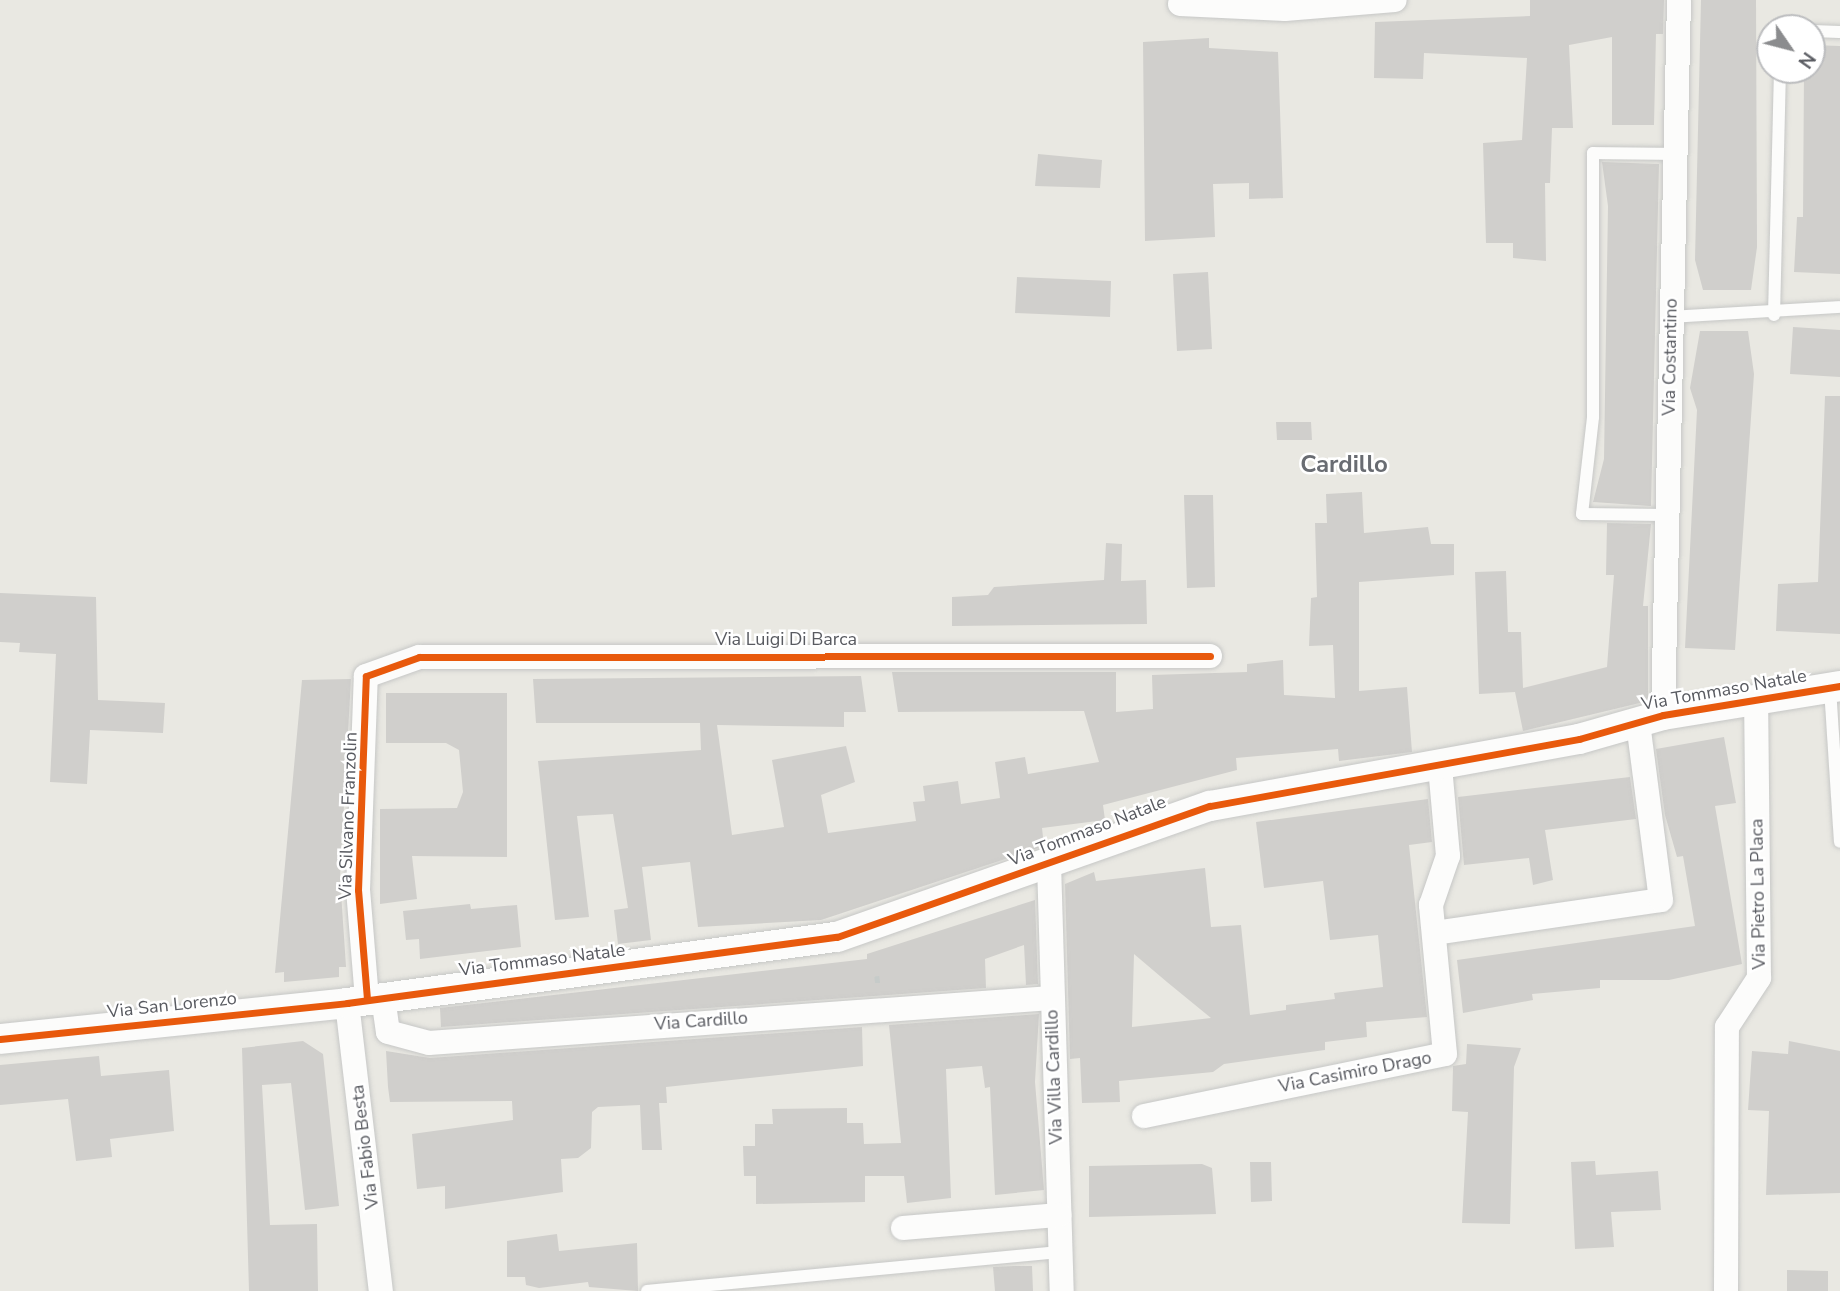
<!DOCTYPE html>
<style>
body{margin:0}
#map{position:relative;width:1840px;height:1291px;overflow:hidden;background:#e9e8e2;font-family:"Nunito Sans",sans-serif}
div>[style]{position:absolute}
.building>*{inset:0;background:#d0cfcc}
.path>*{height:4.5px;margin-top:-2.25px;transform-origin:0;background:repeating-linear-gradient(90deg,#c6cbc9 0 7px,transparent 0 10.5px)}
.roads{filter:drop-shadow(0 0 2px #c6c7c6) drop-shadow(0 0 2px #c6c7c6)}
.service>*{height:12px;margin:-6px;padding:0 6px;transform-origin:6px;border-radius:6px;background:#fcfcfb}
.minor>*{height:24px;margin:-12px;padding:0 12px;transform-origin:12px;border-radius:12px;background:#fcfcfb}
.tertiary>*{height:30px;margin:-15px;padding:0 15px;transform-origin:15px;border-radius:15px;background:#fcfcfb}
.cycleway>*{height:7px;margin:-3.5px;padding:0 3.5px;transform-origin:3.5px;border-radius:3.5px;background:#e8590c}
span{translate:-50% -50%;white-space:nowrap;text-align:center;line-height:1.15;-webkit-text-stroke:5px #fff;paint-order:stroke}
.street-label{font-size:18px;color:#585a60}
.district-label{font-size:24px;color:#696c72;font-weight:700}
.north{position:absolute;left:1756px;top:14px;width:70px;height:70px;box-sizing:border-box;background:#fff;border:2px solid #bcbdbf;border-radius:50%;rotate:125deg;font-size:19px;font-weight:700;line-height:28px;text-align:center;color:#585a60}
.north::after{content:'';display:block;margin:auto;width:24px;height:32px;background:#8b8c8e;clip-path:polygon(50% 0,100% 100%,50% 72%,0 100%)}
</style>
<div id="map">
<div class="building">
<i style="clip-path:polygon(1530px 0,1664px 0,1663px 34px,1656px 34px,1654px 125px,1612px 125px,1612px 37px,1569px 45px,1573px 128px,1552px 128px,1550px 183px,1545px 183px,1546px 261px,1513px 258px,1513px 243px,1486px 243px,1483px 143px,1522px 140px,1527px 58px,1424px 53px,1423px 79px,1374px 78px,1375px 22px,1530px 16px)"></i>
<i style="clip-path:polygon(1701px 0,1756px 0,1757px 247px,1751px 290px,1703px 290px,1695px 260px)"></i>
<i style="clip-path:polygon(1209px 38px,1209px 48px,1278px 52px,1283px 198px,1249px 199px,1249px 183px,1213px 184px,1215px 237px,1145px 241px,1143px 42px)"></i>
<i style="clip-path:polygon(1812px 45px,1840px 46px,1840px 274px,1794px 272px,1797px 217px,1803px 217px,1804px 70px,1812px 70px)"></i>
<i style="clip-path:polygon(1038px 154px,1102px 160px,1100px 188px,1035px 186px)"></i>
<i style="clip-path:polygon(1602px 162px,1659px 164px,1651px 506px,1593px 502px,1604px 459px,1608px 206px)"></i>
<i style="clip-path:polygon(1208px 272px,1212px 349px,1177px 351px,1173px 274px)"></i>
<i style="clip-path:polygon(1017px 277px,1111px 281px,1110px 317px,1015px 313px)"></i>
<i style="clip-path:polygon(1793px 327px,1840px 330px,1840px 377px,1790px 374px)"></i>
<i style="clip-path:polygon(1700px 331px,1748px 331px,1754px 374px,1735px 650px,1685px 648px,1697px 410px,1690px 388px)"></i>
<i style="clip-path:polygon(1825px 396px,1840px 396px,1840px 634px,1776px 631px,1778px 584px,1818px 582px)"></i>
<i style="clip-path:polygon(1276px 422px,1311px 422px,1312px 440px,1277px 440px)"></i>
<i style="clip-path:polygon(1362px 492px,1364px 533px,1428px 527px,1431px 544px,1454px 544px,1454px 575px,1359px 582px,1359px 691px,1407px 687px,1412px 752px,1339px 761px,1338px 749px,1236px 758px,1237px 770px,1103px 805px,1105px 820px,1042px 828px,1044px 846px,821px 920px,698px 927px,690px 862px,642px 867px,651px 940px,618px 944px,614px 910px,628px 908px,613px 814px,577px 816px,589px 917px,555px 920px,538px 761px,701px 750px,700px 723px,536px 723px,533px 679px,861px 676px,866px 712px,844px 712px,844px 727px,717px 725px,732px 835px,784px 827px,772px 760px,846px 746px,855px 782px,821px 795px,828px 833px,916px 821px,913px 802px,925px 801px,923px 786px,958px 781px,961px 804px,1000px 798px,995px 762px,1025px 757px,1028px 774px,1099px 762px,1084px 711px,898px 712px,892px 672px,1116px 672px,1116px 712px,1153px 709px,1152px 675px,1247px 672px,1247px 664px,1283px 660px,1284px 695px,1335px 698px,1333px 645px,1309px 646px,1311px 598px,1317px 597px,1315px 523px,1327px 523px,1326px 494px)"></i>
<i style="clip-path:polygon(1184px 495px,1213px 495px,1215px 587px,1187px 588px)"></i>
<i style="clip-path:polygon(1607px 523px,1651px 524px,1643px 606px,1648px 606px,1648px 701px,1523px 731px,1515px 692px,1479px 694px,1475px 572px,1506px 571px,1508px 632px,1521px 632px,1523px 688px,1607px 667px,1614px 575px,1606px 575px)"></i>
<i style="clip-path:polygon(1106px 543px,1122px 544px,1121px 581px,1146px 580px,1147px 624px,952px 626px,952px 597px,988px 595px,994px 587px,1104px 580px)"></i>
<i style="clip-path:polygon(0 593px,96px 597px,98px 700px,165px 703px,163px 733px,90px 730px,87px 784px,50px 782px,56px 654px,19px 652px,20px 643px,0 642px)"></i>
<i style="clip-path:polygon(351px 679px,340px 877px,346px 967px,339px 967px,339px 977px,284px 982px,284px 972px,275px 973px,302px 680px)"></i>
<i style="clip-path:polygon(386px 693px,507px 693px,507px 857px,412px 856px,417px 899px,380px 904px,380px 809px,457px 808px,463px 792px,459px 750px,446px 743px,386px 743px)"></i>
<i style="clip-path:polygon(1724px 737px,1736px 803px,1715px 806px,1742px 964px,1669px 980px,1600px 980px,1600px 988px,1532px 994px,1533px 1000px,1463px 1013px,1457px 960px,1695px 926px,1683px 856px,1677px 857px,1665px 815px,1656px 749px)"></i>
<i style="clip-path:polygon(1630px 777px,1636px 819px,1545px 830px,1553px 880px,1533px 885px,1529px 858px,1464px 865px,1458px 797px)"></i>
<i style="clip-path:polygon(evenodd,1428px 799px,1432px 842px,1409px 845px,1427px 1017px,1366px 1022px,1367px 1037px,1325px 1042px,1325px 1050px,1224px 1064px,1213px 1072px,1119px 1081px,1120px 1102px,1082px 1103px,1080px 1058px,1070px 1059px,1065px 884px,1094px 872px,1096px 881px,1205px 868px,1211px 927px,1241px 925px,1250px 1015px,1286px 1010px,1286px 1005px,1335px 999px,1334px 993px,1383px 987px,1378px 935px,1330px 940px,1323px 881px,1264px 888px,1256px 822px,1428px 799px,1134px 954px,1167px 982px,1211px 1018px,1132px 1027px,1134px 954px)"></i>
<i style="clip-path:polygon(1035px 900px,1038px 984px,1026px 985px,1024px 945px,985px 959px,986px 988px,441px 1027px,440px 1008px,867px 959px,867px 954px)"></i>
<i style="clip-path:polygon(470px 904px,471px 909px,517px 905px,521px 947px,420px 959px,419px 939px,406px 940px,403px 911px)"></i>
<i style="clip-path:polygon(1039px 1014px,1035px 1082px,1044px 1190px,995px 1195px,990px 1087px,985px 1088px,982px 1066px,946px 1069px,951px 1198px,907px 1203px,904px 1176px,865px 1176px,865px 1202px,756px 1204px,756px 1176px,744px 1176px,743px 1146px,755px 1146px,755px 1124px,773px 1124px,772px 1109px,847px 1108px,847px 1123px,863px 1123px,864px 1144px,901px 1143px,889px 1025px)"></i>
<i style="clip-path:polygon(862px 1027px,863px 1066px,666px 1087px,667px 1103px,659px 1103px,662px 1150px,642px 1150px,640px 1105px,598px 1107px,592px 1112px,591px 1148px,578px 1158px,561px 1159px,563px 1192px,445px 1209px,445px 1186px,417px 1189px,412px 1134px,513px 1120px,512px 1101px,390px 1102px,388px 1087px,386px 1051px,430px 1058px)"></i>
<i style="clip-path:polygon(303px 1041px,323px 1054px,339px 1206px,305px 1210px,291px 1083px,262px 1085px,270px 1225px,317px 1224px,318px 1291px,249px 1291px,242px 1048px)"></i>
<i style="clip-path:polygon(1789px 1041px,1840px 1051px,1840px 1193px,1766px 1195px,1769px 1111px,1748px 1110px,1752px 1051px,1788px 1054px)"></i>
<i style="clip-path:polygon(1467px 1044px,1521px 1048px,1514px 1067px,1510px 1224px,1462px 1223px,1468px 1112px,1452px 1111px,1453px 1066px,1466px 1064px)"></i>
<i style="clip-path:polygon(99px 1056px,101px 1076px,169px 1070px,174px 1131px,110px 1139px,112px 1157px,76px 1161px,68px 1099px,0 1105px,0 1065px)"></i>
<i style="clip-path:polygon(1595px 1161px,1596px 1175px,1658px 1171px,1661px 1210px,1611px 1212px,1614px 1247px,1575px 1249px,1571px 1162px)"></i>
<i style="clip-path:polygon(1250px 1162px,1271px 1162px,1272px 1201px,1251px 1202px)"></i>
<i style="clip-path:polygon(1202px 1164px,1212px 1168px,1216px 1214px,1089px 1217px,1089px 1166px)"></i>
<i style="clip-path:polygon(557px 1234px,559px 1251px,637px 1243px,638px 1291px,589px 1287px,588px 1282px,539px 1288px,526px 1285px,525px 1277px,507px 1277px,507px 1241px)"></i>
<i style="clip-path:polygon(1014px 1266px,1032px 1266px,1033px 1291px,995px 1291px,993px 1267px)"></i>
<i style="clip-path:polygon(1787px 1270px,1828px 1271px,1828px 1291px,1787px 1291px)"></i>
</div>
<div class="path">
<i style="left:877px;top:976px;width:8px;rotate:83deg"></i>
</div>
<div class="roads">
<div class="service">
<i style="left:1812px;top:31px;width:28px;rotate:2deg"></i>
<i style="left:1774px;top:315px;width:245px;rotate:-88.6deg"></i>
<i style="left:1671px;top:317px;width:169px;rotate:-3.4deg"></i>
<i style="left:1666px;top:515px;width:84px;rotate:-179.3deg"></i>
<i style="left:1582px;top:514px;width:98px;rotate:-83.5deg"></i>
<i style="left:1593px;top:417px;width:264px;rotate:-90deg"></i>
<i style="left:1593px;top:153px;width:82px;rotate:0.7deg"></i>
<i style="left:1830px;top:688px;width:154px;rotate:86.3deg"></i>
<i style="left:647px;top:1291px;width:416px;rotate:-5.4deg"></i>
</div>
<div class="minor">
<i style="left:1180px;top:4px;width:105px;rotate:2.7deg"></i>
<i style="left:1285px;top:9px;width:110px;rotate:-4.7deg"></i>
<i style="left:1663px;top:715px;width:715px;rotate:-88.72deg"></i>
<i style="left:1049px;top:863px;width:428px;rotate:88.3deg"></i>
<i style="left:1435px;top:933px;width:228px;rotate:-8.3deg"></i>
<i style="left:1661px;top:900px;width:179px;rotate:-97.4deg"></i>
<i style="left:383px;top:997px;width:35px;rotate:82deg"></i>
<i style="left:388px;top:1032px;width:42px;rotate:15deg"></i>
<i style="left:429px;top:1043px;width:624px;rotate:-4.14deg"></i>
<i style="left:367px;top:999px;width:109px;rotate:-94.7deg"></i>
<i style="left:358px;top:890px;width:214px;rotate:-87.9deg"></i>
<i style="left:366px;top:676px;width:56px;rotate:-19.7deg"></i>
<i style="left:419px;top:657px;width:791px;rotate:-0.07deg"></i>
<i style="left:347px;top:1003px;width:290px;rotate:83.3deg"></i>
<i style="left:1144px;top:1116px;width:307px;rotate:-11.6deg"></i>
<i style="left:1445px;top:1054px;width:150px;rotate:-95.4deg"></i>
<i style="left:1431px;top:905px;width:52px;rotate:-70.9deg"></i>
<i style="left:1448px;top:856px;width:90px;rotate:-95.1deg"></i>
<i style="left:903px;top:1228px;width:157px;rotate:-4.8deg"></i>
<i style="left:1726px;top:1291px;width:264px;rotate:-89.8deg"></i>
<i style="left:1727px;top:1027px;width:59px;rotate:-56.9deg"></i>
<i style="left:1759px;top:978px;width:280px;rotate:-90.6deg"></i>
</div>
<div class="tertiary">
<i style="left:0;top:1039px;width:349px;rotate:-5.9deg"></i>
<i style="left:347px;top:1003px;width:494px;rotate:-7.7deg"></i>
<i style="left:837px;top:937px;width:395px;rotate:-19.4deg"></i>
<i style="left:1210px;top:806px;width:375px;rotate:-10.3deg"></i>
<i style="left:1579px;top:739px;width:87px;rotate:-15.9deg"></i>
<i style="left:1663px;top:715px;width:179px;rotate:-9.3deg"></i>
</div>
</div>
<div class="cycleway">
<i style="left:367px;top:999px;width:109px;rotate:-94.7deg"></i>
<i style="left:358px;top:890px;width:214px;rotate:-87.9deg"></i>
<i style="left:366px;top:676px;width:56px;rotate:-19.7deg"></i>
<i style="left:419px;top:657px;width:791px;rotate:-0.07deg"></i>
<i style="left:0;top:1039px;width:349px;rotate:-5.9deg"></i>
<i style="left:347px;top:1003px;width:494px;rotate:-7.7deg"></i>
<i style="left:837px;top:937px;width:395px;rotate:-19.4deg"></i>
<i style="left:1210px;top:806px;width:375px;rotate:-10.3deg"></i>
<i style="left:1579px;top:739px;width:87px;rotate:-15.9deg"></i>
<i style="left:1663px;top:715px;width:179px;rotate:-9.3deg"></i>
</div>
<div class="street-label">
<span style="left:1670px;top:357px;rotate:-89deg">Via Costantino</span>
<span style="left:786px;top:639px">Via Luigi Di Barca</span>
<span style="left:1724px;top:690px;rotate:-10deg">Via Tommaso Natale</span>
<span style="left:348px;top:816px;rotate:-88deg">Via Silvano Franzolin</span>
<span style="left:1087px;top:831px;rotate:-21deg">Via Tommaso Natale</span>
<span style="left:1758px;top:894px;rotate:-91deg">Via Pietro La Placa</span>
<span style="left:542px;top:960px;rotate:-7deg">Via Tommaso Natale</span>
<span style="left:172px;top:1005px;rotate:-6deg">Via San Lorenzo</span>
<span style="left:701px;top:1021px;rotate:-4deg">Via Cardillo</span>
<span style="left:1355px;top:1072px;rotate:-11deg">Via Casimiro Drago</span>
<span style="left:1054px;top:1077px;rotate:-92deg">Via Villa Cardillo</span>
<span style="left:365px;top:1147px;rotate:-97deg">Via Fabio Besta</span>
</div>
<div class="district-label">
<span style="left:1344px;top:465px">Cardillo</span>
</div>
<div class="north">N</div>
</div>
